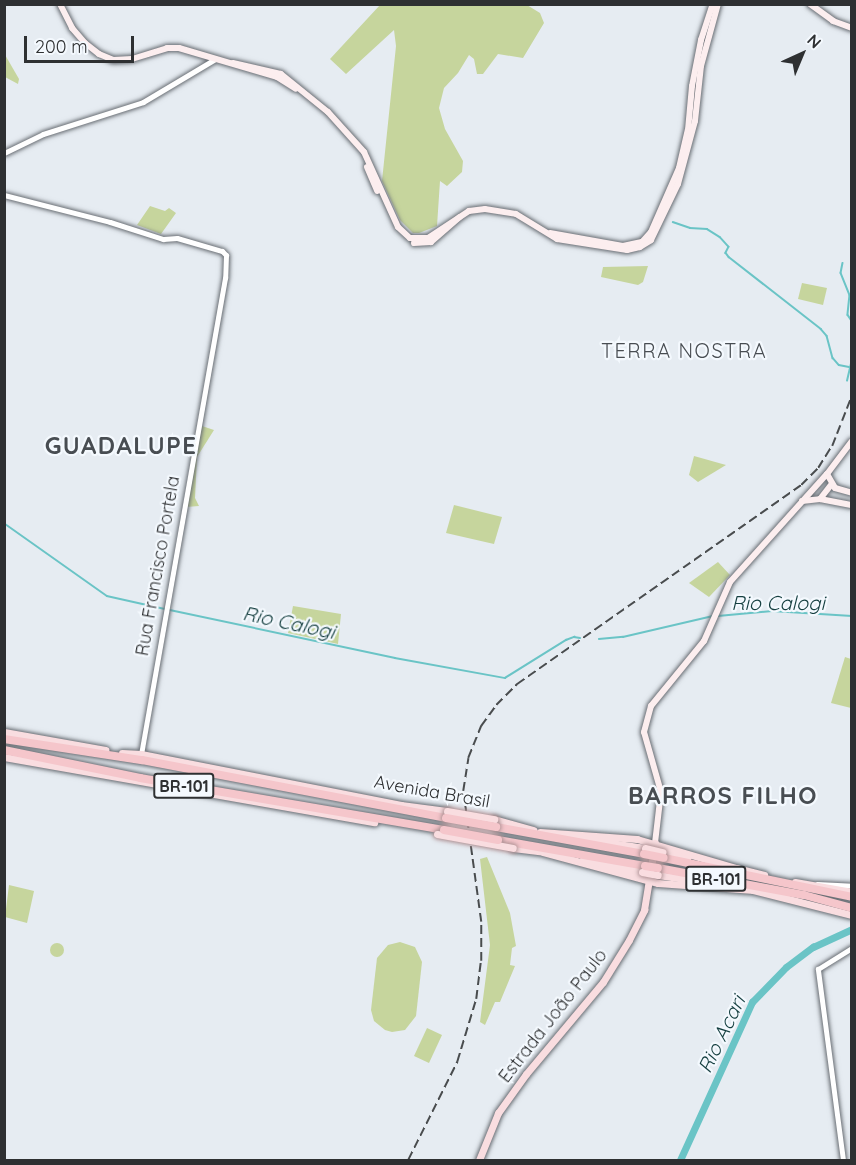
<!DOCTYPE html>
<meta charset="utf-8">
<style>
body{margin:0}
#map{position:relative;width:856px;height:1165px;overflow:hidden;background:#e6ecf2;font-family:Quicksand,sans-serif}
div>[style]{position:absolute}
.green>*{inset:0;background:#c6d59d}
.round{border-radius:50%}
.stream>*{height:1.5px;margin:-0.75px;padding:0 0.75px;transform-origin:0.75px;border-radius:0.75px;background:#6ac4c6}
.river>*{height:7px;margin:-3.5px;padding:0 3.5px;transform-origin:3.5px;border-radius:3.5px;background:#6ac4c6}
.roads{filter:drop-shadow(0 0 2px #696e74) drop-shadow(0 0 2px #696e74)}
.tertiary>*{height:5px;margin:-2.5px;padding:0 2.5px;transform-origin:2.5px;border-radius:2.5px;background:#fff}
.secondary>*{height:6px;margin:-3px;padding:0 3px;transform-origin:3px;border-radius:3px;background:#fceeef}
.primary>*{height:7px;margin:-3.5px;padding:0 3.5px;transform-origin:3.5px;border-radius:3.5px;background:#f9dde0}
.motorway>*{height:8px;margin:-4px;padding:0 4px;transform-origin:4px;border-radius:4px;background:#f5c6cb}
.rail>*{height:1.5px;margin-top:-0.75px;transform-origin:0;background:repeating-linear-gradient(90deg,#494c4e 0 9px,transparent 0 13.5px)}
.bridges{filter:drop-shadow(0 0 2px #af9295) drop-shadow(0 0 2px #af9295)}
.primary-bridge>*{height:7px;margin:-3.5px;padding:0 3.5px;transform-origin:3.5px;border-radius:3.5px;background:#f9dde0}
.motorway-bridge>*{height:8px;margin:-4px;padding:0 4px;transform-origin:4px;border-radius:4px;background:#f5c6cb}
span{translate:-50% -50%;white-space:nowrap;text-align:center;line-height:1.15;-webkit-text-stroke:4.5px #f4f9fe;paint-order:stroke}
.shield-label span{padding:2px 4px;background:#f4f9fe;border:2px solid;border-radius:4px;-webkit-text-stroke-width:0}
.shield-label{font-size:16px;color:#2e3032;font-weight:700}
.street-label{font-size:18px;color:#2e3032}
.neighbourhood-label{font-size:20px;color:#484d52;letter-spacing:1.5px}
.water-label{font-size:20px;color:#153f40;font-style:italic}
.district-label{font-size:24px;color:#484d52;font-weight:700;letter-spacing:1.5px}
.frame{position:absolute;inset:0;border:6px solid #2e3032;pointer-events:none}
.north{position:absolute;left:772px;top:24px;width:60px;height:60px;-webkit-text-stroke:4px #f4f9fe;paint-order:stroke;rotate:44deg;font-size:16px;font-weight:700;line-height:24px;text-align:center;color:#2e3032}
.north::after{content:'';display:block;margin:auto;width:21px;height:27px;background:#2e3032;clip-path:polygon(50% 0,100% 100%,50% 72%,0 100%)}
.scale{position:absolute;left:24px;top:36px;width:110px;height:27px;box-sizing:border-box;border:3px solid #2e3032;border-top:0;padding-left:8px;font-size:18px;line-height:21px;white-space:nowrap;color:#2e3032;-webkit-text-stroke:4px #f4f9fe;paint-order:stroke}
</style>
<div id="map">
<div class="green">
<i style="clip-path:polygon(380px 5px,527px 5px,540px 13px,544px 23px,523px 58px,498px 54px,483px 74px,477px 74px,474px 59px,469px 55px,458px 73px,444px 88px,439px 108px,445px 129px,463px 161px,462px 172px,447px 186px,440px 181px,437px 226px,419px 233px,413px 233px,400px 220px,382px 181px,396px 46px,394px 30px,346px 74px,330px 59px)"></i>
<i style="clip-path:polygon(4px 53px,19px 79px,18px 84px,5px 77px)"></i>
<i style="clip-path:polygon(150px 206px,165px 211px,169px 208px,176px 213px,161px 234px,137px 225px)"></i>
<i style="clip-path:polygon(648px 266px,643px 282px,638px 285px,601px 277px,603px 267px)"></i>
<i style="clip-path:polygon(802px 283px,827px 288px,823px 305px,798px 299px)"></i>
<i style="clip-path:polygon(199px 425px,214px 430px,197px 457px,195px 498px,199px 506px,186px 507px)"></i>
<i style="clip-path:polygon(694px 456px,726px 465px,698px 482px,689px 475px)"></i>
<i style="clip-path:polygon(454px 505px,502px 517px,494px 544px,446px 533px)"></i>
<i style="clip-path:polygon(718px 562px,730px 575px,709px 597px,689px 583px)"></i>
<i style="clip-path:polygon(293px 606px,341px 614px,338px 644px,288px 633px)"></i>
<i style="clip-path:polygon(845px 657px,851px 659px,851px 708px,831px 703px)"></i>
<i style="clip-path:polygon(487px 857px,510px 913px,516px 946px,512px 948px,510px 965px,515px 966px,500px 1002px,495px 1002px,485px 1025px,480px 1022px,490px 945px,480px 859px)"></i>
<i style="clip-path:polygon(9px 885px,34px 891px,27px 923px,5px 917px)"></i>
<i style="clip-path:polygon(400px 942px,415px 947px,422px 962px,416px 1016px,405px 1030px,392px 1032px,385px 1030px,374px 1021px,371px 1010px,377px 958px,388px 945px)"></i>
<i class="round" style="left:50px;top:943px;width:14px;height:14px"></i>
<i style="clip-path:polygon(427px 1028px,442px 1035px,429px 1063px,414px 1056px)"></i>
</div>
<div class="stream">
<i style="left:673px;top:222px;width:18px;rotate:19deg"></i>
<i style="left:690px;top:228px;width:17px;rotate:3deg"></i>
<i style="left:707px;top:229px;width:15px;rotate:32deg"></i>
<i style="left:720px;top:237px;width:13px;rotate:48deg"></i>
<i style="left:729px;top:247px;width:7px;rotate:117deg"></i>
<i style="left:726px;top:253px;width:5px;rotate:53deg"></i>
<i style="left:729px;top:257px;width:117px;rotate:38deg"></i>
<i style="left:821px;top:329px;width:9px;rotate:49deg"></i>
<i style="left:827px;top:336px;width:23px;rotate:75deg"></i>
<i style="left:833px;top:358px;width:9px;rotate:49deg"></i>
<i style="left:839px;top:365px;width:10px;rotate:11deg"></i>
<i style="left:843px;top:263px;width:10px;rotate:101deg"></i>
<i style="left:841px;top:273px;width:24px;rotate:68deg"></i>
<i style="left:850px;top:295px;width:20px;rotate:96deg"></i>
<i style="left:848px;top:315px;width:7px;rotate:56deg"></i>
<i style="left:847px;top:381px;width:23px;rotate:-77deg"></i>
<i style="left:4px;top:523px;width:126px;rotate:35.3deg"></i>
<i style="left:107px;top:596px;width:59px;rotate:12.6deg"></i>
<i style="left:170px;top:610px;width:230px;rotate:12deg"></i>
<i style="left:395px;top:658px;width:112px;rotate:10.3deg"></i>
<i style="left:505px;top:678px;width:72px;rotate:-31.9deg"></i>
<i style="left:566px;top:640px;width:9px;rotate:-21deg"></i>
<i style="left:574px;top:637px;width:6px;rotate:9deg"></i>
<i style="left:718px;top:616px;width:54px;rotate:-5.3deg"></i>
<i style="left:772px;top:611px;width:80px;rotate:3.6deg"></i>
<i style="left:599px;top:639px;width:24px;rotate:-5deg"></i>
<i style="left:623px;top:637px;width:92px;rotate:-13.1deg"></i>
</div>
<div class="river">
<i style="left:680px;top:1160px;width:174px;rotate:-65.5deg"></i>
<i style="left:752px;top:1002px;width:49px;rotate:-45.8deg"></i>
<i style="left:786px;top:967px;width:34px;rotate:-37deg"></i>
<i style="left:813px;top:947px;width:43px;rotate:-24.8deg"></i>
</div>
<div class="roads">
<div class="tertiary">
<i style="left:4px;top:153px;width:43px;rotate:-26deg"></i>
<i style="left:43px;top:134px;width:105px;rotate:-17.7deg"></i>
<i style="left:143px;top:102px;width:84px;rotate:-30.8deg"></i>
<i style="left:4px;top:195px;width:109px;rotate:14.3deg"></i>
<i style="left:110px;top:222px;width:56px;rotate:17.8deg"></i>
<i style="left:163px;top:239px;width:14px;rotate:-4deg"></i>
<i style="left:177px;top:238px;width:47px;rotate:16.1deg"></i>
<i style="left:222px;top:251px;width:6px;rotate:45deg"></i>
<i style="left:226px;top:255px;width:23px;rotate:92deg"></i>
<i style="left:225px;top:278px;width:483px;rotate:100deg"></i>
<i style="left:817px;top:884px;width:35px;rotate:3deg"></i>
<i style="left:843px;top:1160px;width:193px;rotate:-97.5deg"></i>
<i style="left:818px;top:969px;width:40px;rotate:-32deg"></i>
</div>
<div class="secondary">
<i style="left:60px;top:4px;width:27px;rotate:63deg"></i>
<i style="left:72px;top:28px;width:20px;rotate:49deg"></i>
<i style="left:85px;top:43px;width:18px;rotate:38deg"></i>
<i style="left:99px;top:54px;width:15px;rotate:23deg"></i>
<i style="left:113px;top:60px;width:19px;rotate:-3deg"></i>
<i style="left:132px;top:59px;width:37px;rotate:-17deg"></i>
<i style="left:167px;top:48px;width:12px"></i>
<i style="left:179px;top:48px;width:102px;rotate:16.5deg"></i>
<i style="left:277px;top:77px;width:22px;rotate:32deg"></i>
<i style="left:810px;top:4px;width:29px;rotate:36deg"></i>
<i style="left:833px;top:21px;width:20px;rotate:20deg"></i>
<i style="left:233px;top:63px;width:49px;rotate:12.9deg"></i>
<i style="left:281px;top:74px;width:60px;rotate:39deg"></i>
<i style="left:328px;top:112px;width:54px;rotate:48deg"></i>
<i style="left:364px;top:152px;width:82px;rotate:65.6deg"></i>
<i style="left:398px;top:227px;width:16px;rotate:43deg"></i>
<i style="left:410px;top:238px;width:18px"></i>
<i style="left:428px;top:238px;width:49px;rotate:-33.4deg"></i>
<i style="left:469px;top:211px;width:16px;rotate:-7deg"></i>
<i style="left:485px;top:209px;width:31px;rotate:9deg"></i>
<i style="left:516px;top:214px;width:48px;rotate:31.4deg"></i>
<i style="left:557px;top:239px;width:71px;rotate:8.9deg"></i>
<i style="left:627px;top:250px;width:13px;rotate:-13deg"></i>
<i style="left:640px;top:247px;width:13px;rotate:-32deg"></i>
<i style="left:651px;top:240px;width:62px;rotate:-64.3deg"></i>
<i style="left:678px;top:184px;width:65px;rotate:-74.9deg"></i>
<i style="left:695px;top:121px;width:55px;rotate:-83.8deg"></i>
<i style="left:701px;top:66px;width:64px;rotate:-74.7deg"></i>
<i style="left:367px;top:167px;width:26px;rotate:67deg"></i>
<i style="left:550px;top:233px;width:74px;rotate:10.1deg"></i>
<i style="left:623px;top:246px;width:19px;rotate:-12deg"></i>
<i style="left:642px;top:242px;width:13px;rotate:-48deg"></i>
<i style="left:651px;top:232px;width:70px;rotate:-66.4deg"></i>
<i style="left:679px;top:168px;width:39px;rotate:-77deg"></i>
<i style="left:688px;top:130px;width:44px;rotate:-84.8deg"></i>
<i style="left:692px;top:86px;width:47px;rotate:-78.9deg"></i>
<i style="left:701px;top:40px;width:38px;rotate:-72deg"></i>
<i style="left:414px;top:243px;width:17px;rotate:-3deg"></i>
<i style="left:431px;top:242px;width:38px;rotate:-41deg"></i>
<i style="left:827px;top:474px;width:16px;rotate:60deg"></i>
<i style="left:835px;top:488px;width:18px;rotate:16deg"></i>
<i style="left:820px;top:499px;width:18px;rotate:-52deg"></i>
<i style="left:802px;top:501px;width:18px;rotate:-6deg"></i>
<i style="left:820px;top:499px;width:33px;rotate:11deg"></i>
<i style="left:655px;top:843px;width:51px;rotate:-83.3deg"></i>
<i style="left:661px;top:792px;width:62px;rotate:-105.8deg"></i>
<i style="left:644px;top:732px;width:27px;rotate:-75deg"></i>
<i style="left:651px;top:706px;width:84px;rotate:-50.8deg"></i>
<i style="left:704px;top:641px;width:64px;rotate:-66.2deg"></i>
<i style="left:730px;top:582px;width:145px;rotate:-48.1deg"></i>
<i style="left:827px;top:474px;width:41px;rotate:-52.9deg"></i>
</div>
<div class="primary">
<i style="left:4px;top:732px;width:103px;rotate:10.1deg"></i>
<i style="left:122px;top:753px;width:19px;rotate:3deg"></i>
<i style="left:141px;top:754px;width:265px;rotate:11.1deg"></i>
<i style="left:401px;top:805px;width:46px;rotate:7.4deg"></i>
<i style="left:4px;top:757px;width:376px;rotate:10deg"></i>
<i style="left:494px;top:819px;width:41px;rotate:15.8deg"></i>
<i style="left:540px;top:832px;width:97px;rotate:4.1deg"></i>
<i style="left:637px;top:839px;width:106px;rotate:16.4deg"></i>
<i style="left:582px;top:839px;width:64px;rotate:8.1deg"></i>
<i style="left:513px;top:848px;width:33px;rotate:7deg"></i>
<i style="left:543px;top:852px;width:119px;rotate:15.1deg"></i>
<i style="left:658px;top:883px;width:96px;rotate:4.2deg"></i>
<i style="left:663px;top:852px;width:25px;rotate:14deg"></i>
<i style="left:583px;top:859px;width:60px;rotate:12.4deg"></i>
<i style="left:736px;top:868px;width:29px;rotate:14deg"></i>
<i style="left:658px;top:875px;width:61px;rotate:8.5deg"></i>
<i style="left:795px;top:882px;width:58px;rotate:10deg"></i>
<i style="left:753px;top:890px;width:102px;rotate:14.2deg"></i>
<i style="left:479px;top:1160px;width:51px;rotate:-68deg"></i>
<i style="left:498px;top:1113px;width:48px;rotate:-54.3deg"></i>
<i style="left:526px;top:1074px;width:120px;rotate:-50.1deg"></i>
<i style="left:603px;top:982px;width:49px;rotate:-58.2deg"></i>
<i style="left:629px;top:940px;width:34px;rotate:-63deg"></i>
<i style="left:644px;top:910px;width:68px;rotate:-80.7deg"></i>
</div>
<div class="motorway">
<i style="left:4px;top:739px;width:140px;rotate:8.7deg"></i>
<i style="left:142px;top:760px;width:309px;rotate:10.8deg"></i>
<i style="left:4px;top:750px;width:139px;rotate:11.6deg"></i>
<i style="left:140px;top:778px;width:308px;rotate:9.7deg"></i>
<i style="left:496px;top:827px;width:150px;rotate:10.3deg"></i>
<i style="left:498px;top:840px;width:149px;rotate:10deg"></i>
<i style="left:664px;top:858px;width:192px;rotate:11.7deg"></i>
<i style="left:658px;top:868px;width:148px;rotate:10.5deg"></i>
<i style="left:804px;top:895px;width:50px;rotate:15.2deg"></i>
</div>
</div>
<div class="rail">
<i style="left:408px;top:1160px;width:110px;rotate:-63.4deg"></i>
<i style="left:457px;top:1062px;width:66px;rotate:-73.2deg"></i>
<i style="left:476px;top:999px;width:38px;rotate:-83deg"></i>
<i style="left:481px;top:961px;width:39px;rotate:-90deg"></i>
<i style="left:481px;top:922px;width:132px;rotate:-97.8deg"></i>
<i style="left:463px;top:791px;width:33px;rotate:-81deg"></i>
<i style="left:468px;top:758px;width:35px;rotate:-68deg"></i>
<i style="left:481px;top:726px;width:26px;rotate:-54deg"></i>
<i style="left:496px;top:705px;width:30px;rotate:-45deg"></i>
<i style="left:517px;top:684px;width:347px;rotate:-35deg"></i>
<i style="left:801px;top:485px;width:24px;rotate:-45deg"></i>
<i style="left:818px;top:468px;width:26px;rotate:-58deg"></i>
<i style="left:832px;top:446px;width:55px;rotate:-68.6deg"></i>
</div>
<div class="bridges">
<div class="primary-bridge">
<i style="left:447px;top:811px;width:48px;rotate:9.7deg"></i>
<i style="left:437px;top:834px;width:77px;rotate:10.4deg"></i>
<i style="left:645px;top:848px;width:18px;rotate:13deg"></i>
<i style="left:642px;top:872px;width:16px;rotate:11deg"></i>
</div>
<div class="motorway-bridge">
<i style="left:446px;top:818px;width:51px;rotate:10.2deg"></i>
<i style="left:444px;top:830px;width:55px;rotate:10.5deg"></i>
<i style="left:644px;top:854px;width:20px;rotate:11deg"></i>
<i style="left:645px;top:866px;width:13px;rotate:9deg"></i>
</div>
</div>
<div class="shield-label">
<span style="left:184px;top:786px">BR-101</span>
<span style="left:716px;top:879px">BR-101</span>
</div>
<div class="street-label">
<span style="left:158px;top:566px;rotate:-80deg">Rua Francisco Portela</span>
<span style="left:432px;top:792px;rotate:10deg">Avenida Brasil</span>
<span style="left:553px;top:1016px;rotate:-52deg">Estrada João Paulo</span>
</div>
<div class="neighbourhood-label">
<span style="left:684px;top:350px">TERRA NOSTRA</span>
</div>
<div class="water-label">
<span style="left:778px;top:602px">Rio Calogi</span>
<span style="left:289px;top:622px;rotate:12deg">Rio Calogi</span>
<span style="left:721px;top:1034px;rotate:-64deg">Rio Acari</span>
</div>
<div class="district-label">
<span style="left:121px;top:446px">GUADALUPE</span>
<span style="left:723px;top:796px">BARROS FILHO</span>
</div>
<div class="frame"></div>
<div class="north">N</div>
<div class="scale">200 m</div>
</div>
